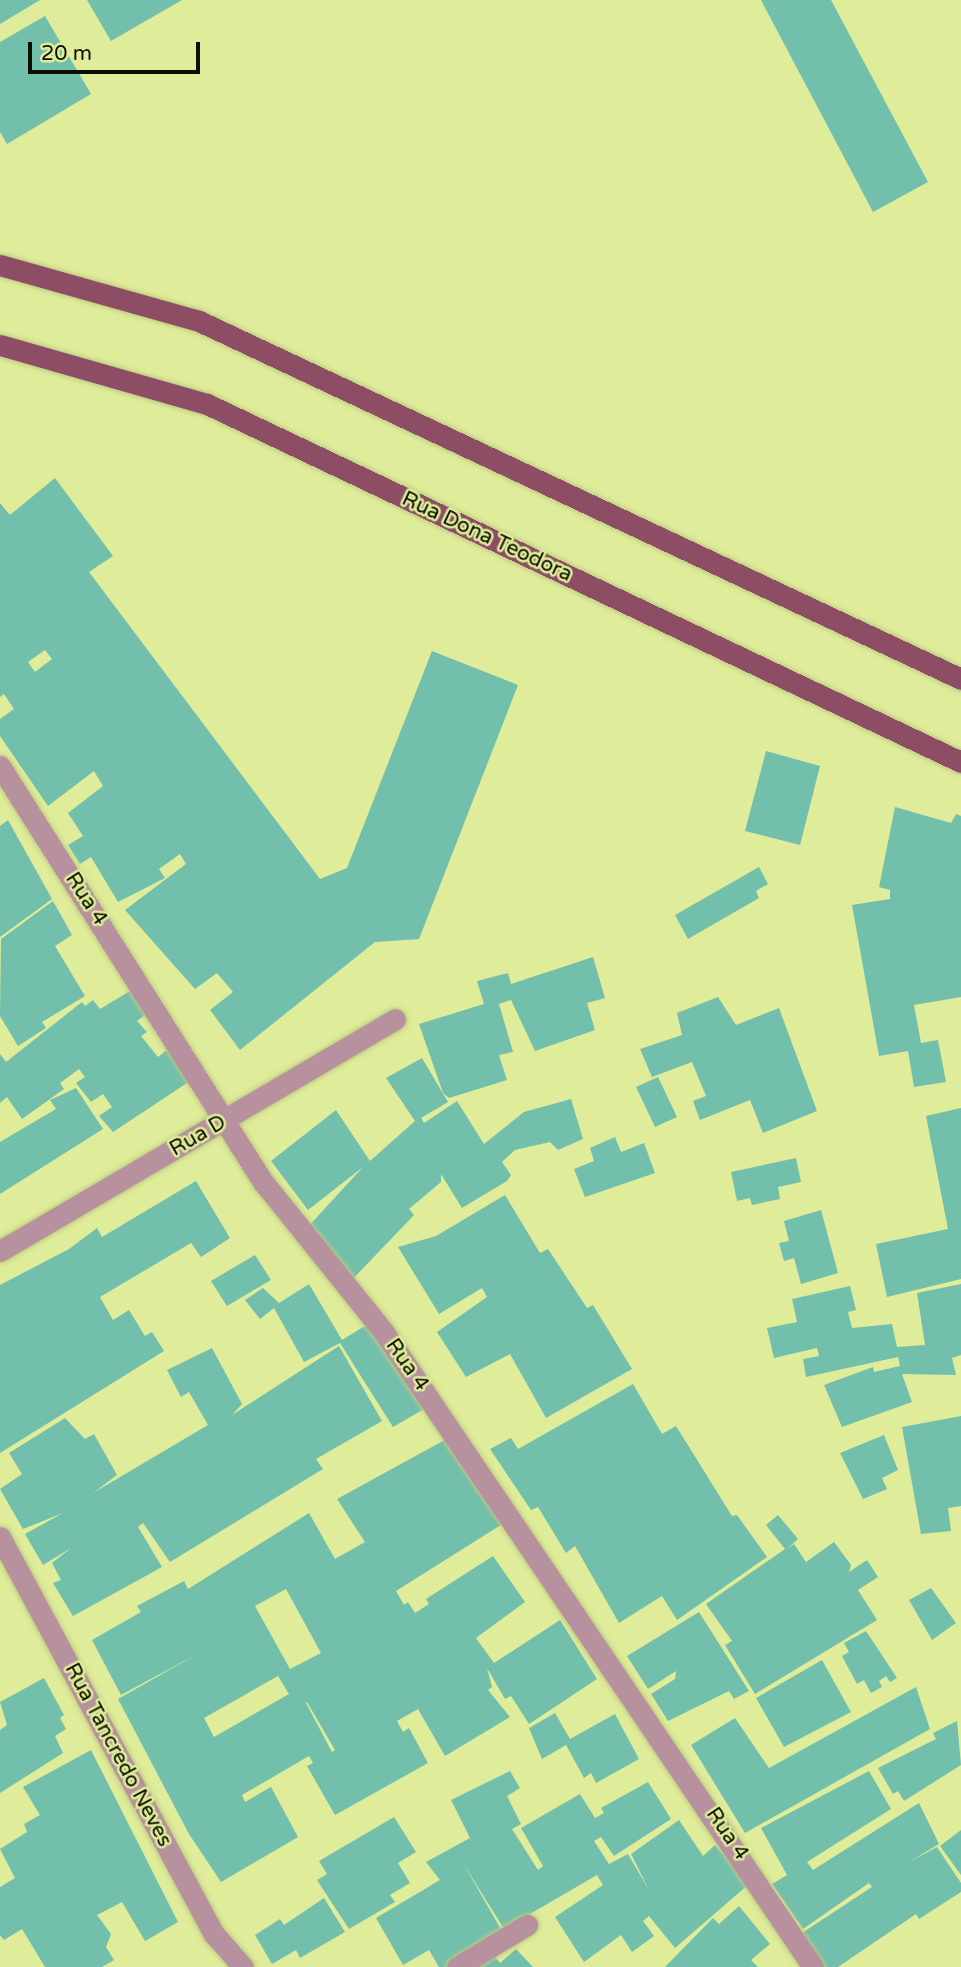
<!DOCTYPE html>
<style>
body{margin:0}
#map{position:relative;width:961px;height:1967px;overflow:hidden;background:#dfec9a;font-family:"Varela Round",sans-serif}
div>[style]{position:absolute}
.building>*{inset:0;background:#72bfac}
.roads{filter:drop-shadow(0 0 2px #bdc981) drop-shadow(0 0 2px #bdc981)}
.minor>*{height:21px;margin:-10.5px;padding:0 10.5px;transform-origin:10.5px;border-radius:10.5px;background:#b7919e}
.major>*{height:21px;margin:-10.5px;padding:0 10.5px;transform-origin:10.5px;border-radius:10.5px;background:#8c4d65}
span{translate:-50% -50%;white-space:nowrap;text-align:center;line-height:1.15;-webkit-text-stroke:5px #dfec9a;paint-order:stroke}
.street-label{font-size:21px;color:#0c0f00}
.scale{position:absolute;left:28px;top:42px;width:172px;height:32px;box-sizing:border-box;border:4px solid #0c0f00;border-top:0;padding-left:9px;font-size:21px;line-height:24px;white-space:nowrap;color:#0c0f00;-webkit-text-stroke:5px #dfec9a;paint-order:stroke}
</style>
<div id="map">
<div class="building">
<i style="clip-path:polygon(0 0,40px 0,0 24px)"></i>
<i style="clip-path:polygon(87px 0,182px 0,111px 41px)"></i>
<i style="clip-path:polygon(761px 0,831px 0,928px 182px,873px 212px)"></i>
<i style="clip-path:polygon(45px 16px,91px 94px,7px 144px,0 132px,0 42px)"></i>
<i style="clip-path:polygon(evenodd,55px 478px,113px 556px,89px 572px,320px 879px,347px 868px,432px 651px,518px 685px,419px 939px,375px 942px,240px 1050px,210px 1010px,233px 992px,217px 973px,195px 989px,125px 910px,186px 864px,180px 854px,159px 869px,165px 878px,118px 902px,91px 857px,80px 864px,68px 845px,83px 836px,68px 813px,103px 786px,94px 771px,48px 806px,0 736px,0 719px,14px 709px,4px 694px,0 697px,0 503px,10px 515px,55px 478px,45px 650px,52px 659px,35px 672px,28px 662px,45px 650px)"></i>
<i style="clip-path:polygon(766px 751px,820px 766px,800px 845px,745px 831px)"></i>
<i style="clip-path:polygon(895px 807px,951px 823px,956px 814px,961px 816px,961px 997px,914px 1005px,921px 1043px,938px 1040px,946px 1082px,914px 1087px,908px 1051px,879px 1056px,852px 905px,890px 899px,890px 890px,879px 887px)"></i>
<i style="clip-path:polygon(8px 820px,52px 899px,0 937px,0 826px)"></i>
<i style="clip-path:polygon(759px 867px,768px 884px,756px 891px,759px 898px,688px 939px,675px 915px)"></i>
<i style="clip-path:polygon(53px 901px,72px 935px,55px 946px,85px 996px,42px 1022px,46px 1028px,18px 1046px,0 1016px,1px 939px)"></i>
<i style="clip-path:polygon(593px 957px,605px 998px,587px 1003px,595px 1030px,535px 1051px,511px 1000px,499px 1004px,513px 1052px,499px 1055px,507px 1080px,449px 1098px,443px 1093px,419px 1024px,484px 1004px,477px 981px,508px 973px,511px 984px)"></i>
<i style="clip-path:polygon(135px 988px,149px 1012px,137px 1021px,147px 1032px,141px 1036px,158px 1057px,172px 1046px,193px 1079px,113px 1132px,99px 1116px,112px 1107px,103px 1094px,91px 1102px,76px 1083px,85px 1077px,79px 1069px,60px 1083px,64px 1089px,22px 1119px,7px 1097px,0 1103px,0 1054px,6px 1062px,82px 1002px,85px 1006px,93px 1000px,100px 1009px)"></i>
<i style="clip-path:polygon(718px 997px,736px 1025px,779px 1008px,817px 1111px,763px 1133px,750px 1100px,700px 1120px,693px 1101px,706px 1096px,692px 1062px,652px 1077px,640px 1049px,682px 1035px,677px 1013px)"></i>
<i style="clip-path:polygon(422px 1058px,448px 1102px,421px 1118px,424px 1123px,457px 1101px,484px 1144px,524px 1112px,571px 1099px,583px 1139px,558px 1150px,550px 1142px,515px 1150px,502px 1162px,511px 1175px,507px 1181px,462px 1208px,441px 1174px,441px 1182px,409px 1209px,414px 1215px,349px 1283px,306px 1229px,363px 1167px,308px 1210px,271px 1161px,336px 1110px,370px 1161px,415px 1121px,386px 1078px)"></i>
<i style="clip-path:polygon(658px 1077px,677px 1117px,655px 1127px,636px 1087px)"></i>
<i style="clip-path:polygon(76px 1088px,103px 1129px,0 1194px,0 1142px,56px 1109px,50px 1100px)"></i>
<i style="clip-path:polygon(961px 1108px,961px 1279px,887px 1297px,876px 1244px,948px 1229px,926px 1116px)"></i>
<i style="clip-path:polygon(615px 1137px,621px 1152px,644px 1143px,655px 1173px,585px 1197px,574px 1169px,594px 1161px,590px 1148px)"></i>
<i style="clip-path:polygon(796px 1158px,801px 1182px,778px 1187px,780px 1199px,752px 1205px,750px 1198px,737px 1201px,731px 1172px)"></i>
<i style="clip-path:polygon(196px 1181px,230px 1238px,201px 1257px,191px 1243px,100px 1297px,113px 1320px,129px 1310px,145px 1336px,152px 1332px,164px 1351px,0 1453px,0 1285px,69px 1249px,97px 1228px,102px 1237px)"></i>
<i style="clip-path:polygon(505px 1195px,540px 1253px,548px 1249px,587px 1308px,593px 1305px,632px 1369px,546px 1418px,510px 1354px,466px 1377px,437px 1332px,487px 1297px,482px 1288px,439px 1314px,398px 1247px,436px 1236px)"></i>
<i style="clip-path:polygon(821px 1210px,838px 1273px,801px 1284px,794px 1258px,784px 1261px,779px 1243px,789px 1241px,784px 1221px)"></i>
<i style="clip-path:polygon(255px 1255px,271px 1280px,227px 1306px,211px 1281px)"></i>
<i style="clip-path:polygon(309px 1284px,342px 1340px,368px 1324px,424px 1409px,393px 1427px,340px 1343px,304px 1362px,274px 1308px,260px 1319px,245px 1300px,263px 1288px,279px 1303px)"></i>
<i style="clip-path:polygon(961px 1284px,961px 1355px,952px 1358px,956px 1375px,902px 1374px,912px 1402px,842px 1427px,824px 1385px,873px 1367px,874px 1372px,900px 1366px,898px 1357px,806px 1377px,803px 1359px,819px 1356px,817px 1348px,774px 1358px,767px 1328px,797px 1322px,792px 1299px,850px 1286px,856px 1310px,848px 1312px,852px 1328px,892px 1324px,897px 1347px,925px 1345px,917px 1293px)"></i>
<i style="clip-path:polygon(339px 1346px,382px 1421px,316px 1459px,323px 1469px,170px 1562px,143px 1523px,138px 1527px,162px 1567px,73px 1616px,53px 1583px,61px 1580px,52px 1563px,71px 1548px,43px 1565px,25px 1534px,63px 1513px,23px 1529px,0 1489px,22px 1474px,9px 1453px,65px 1418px,85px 1439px,94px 1434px,117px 1475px,93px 1493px,208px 1425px,189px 1392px,181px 1397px,167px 1370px,212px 1348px,242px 1404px,232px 1415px)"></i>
<i style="clip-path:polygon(633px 1384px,662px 1434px,676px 1426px,732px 1516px,737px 1515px,767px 1557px,677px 1620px,662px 1596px,619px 1623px,575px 1546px,566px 1553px,538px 1507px,531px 1510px,490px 1449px,511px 1438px,518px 1449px)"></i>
<i style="clip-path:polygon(961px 1416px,961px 1506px,948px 1508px,951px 1531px,921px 1534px,902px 1427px)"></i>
<i style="clip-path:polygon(884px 1435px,898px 1470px,882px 1478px,887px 1489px,863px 1499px,840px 1453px)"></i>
<i style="clip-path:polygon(evenodd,452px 1436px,504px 1523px,396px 1591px,404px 1605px,408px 1602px,415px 1613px,429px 1604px,426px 1599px,493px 1556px,525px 1602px,476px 1638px,494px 1663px,560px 1620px,597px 1679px,529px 1724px,511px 1696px,505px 1699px,487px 1668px,492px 1687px,488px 1690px,510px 1717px,445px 1756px,418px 1709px,397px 1721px,403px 1732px,409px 1728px,428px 1763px,335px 1815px,307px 1766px,313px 1763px,309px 1756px,242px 1795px,245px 1802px,271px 1787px,298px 1837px,221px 1882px,189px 1834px,118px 1699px,199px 1653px,121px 1695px,92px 1640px,141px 1612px,137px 1606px,184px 1581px,188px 1589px,309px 1513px,335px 1559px,365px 1542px,337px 1499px,452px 1436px,286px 1589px,321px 1653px,290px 1669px,255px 1606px,286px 1589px,452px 1436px,278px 1676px,289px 1694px,214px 1737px,204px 1718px,278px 1676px,452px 1436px,307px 1702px,335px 1750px,332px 1752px,306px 1703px,307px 1702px)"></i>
<i style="clip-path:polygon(778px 1515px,798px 1539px,787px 1549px,794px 1544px,806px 1562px,834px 1542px,851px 1565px,849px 1572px,867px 1560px,878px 1577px,858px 1590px,877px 1620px,755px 1694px,725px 1645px,732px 1641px,706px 1604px,785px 1549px,766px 1525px)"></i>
<i style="clip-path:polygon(931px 1588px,956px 1623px,932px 1640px,909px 1600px)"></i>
<i style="clip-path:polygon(699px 1612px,749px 1691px,734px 1699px,729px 1691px,668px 1721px,651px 1694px,675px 1679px,676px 1671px,648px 1689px,627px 1656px)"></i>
<i style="clip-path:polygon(866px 1631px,897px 1678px,890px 1682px,886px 1676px,879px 1681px,882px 1687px,871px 1693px,864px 1680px,857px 1684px,842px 1656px,849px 1652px,844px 1643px)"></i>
<i style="clip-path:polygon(822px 1660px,851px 1712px,784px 1747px,756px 1698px)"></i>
<i style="clip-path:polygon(44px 1678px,64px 1715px,60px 1718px,66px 1729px,55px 1736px,63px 1753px,0 1793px,0 1730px,7px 1725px,0 1702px)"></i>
<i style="clip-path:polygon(916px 1687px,930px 1729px,745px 1833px,691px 1745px,735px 1718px,769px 1768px)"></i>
<i style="clip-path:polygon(555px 1713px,570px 1739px,615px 1714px,639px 1759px,596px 1783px,591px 1773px,584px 1778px,566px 1745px,542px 1759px,529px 1728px)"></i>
<i style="clip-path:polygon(957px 1721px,961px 1765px,904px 1801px,898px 1791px,893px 1794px,878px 1768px,936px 1739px,933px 1733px)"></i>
<i style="clip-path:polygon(91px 1750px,178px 1922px,145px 1941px,122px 1902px,97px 1915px,111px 1934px,106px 1947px,114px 1960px,102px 1967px,45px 1967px,22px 1929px,4px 1940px,0 1935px,0 1887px,15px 1878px,0 1849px,27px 1832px,24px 1824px,40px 1815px,23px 1787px)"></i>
<i style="clip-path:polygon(510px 1771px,520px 1788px,507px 1796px,521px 1824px,512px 1829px,538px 1870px,543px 1866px,521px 1828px,580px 1794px,595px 1818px,604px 1813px,601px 1808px,648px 1782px,671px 1819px,614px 1856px,601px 1837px,594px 1841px,609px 1864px,628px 1854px,649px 1890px,631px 1854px,679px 1820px,703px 1856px,715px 1845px,749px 1884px,675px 1948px,649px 1916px,643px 1921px,654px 1936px,632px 1952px,621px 1935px,584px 1962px,555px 1917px,603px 1885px,597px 1875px,504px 1929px,463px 1863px,502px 1931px,446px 1967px,439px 1967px,429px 1950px,403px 1965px,376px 1918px,440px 1880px,426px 1862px,470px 1838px,451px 1800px)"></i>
<i style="clip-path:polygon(869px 1771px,891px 1809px,807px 1862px,813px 1870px,919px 1803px,939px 1844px,907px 1863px,937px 1847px,961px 1883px,961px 1892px,919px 1919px,916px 1914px,838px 1967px,824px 1967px,802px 1933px,872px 1887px,869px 1883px,803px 1929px,772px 1884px,787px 1875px,761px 1828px)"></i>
<i style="clip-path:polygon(394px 1817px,416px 1852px,398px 1863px,410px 1883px,390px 1895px,395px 1902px,349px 1929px,317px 1880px,327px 1874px,319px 1861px)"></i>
<i style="clip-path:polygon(961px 1830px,961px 1875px,940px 1846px)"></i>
<i style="clip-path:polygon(324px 1898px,345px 1932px,300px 1958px,296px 1950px,272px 1964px,255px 1935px,280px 1919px,284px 1925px)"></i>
<i style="clip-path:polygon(739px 1906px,770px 1944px,751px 1960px,758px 1967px,665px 1967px,713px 1918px,719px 1924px)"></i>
<i style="clip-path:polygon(516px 1949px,533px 1967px,479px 1967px,493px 1954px,500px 1963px)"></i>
</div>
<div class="roads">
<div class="minor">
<i style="left:0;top:766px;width:494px;rotate:57.7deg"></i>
<i style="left:264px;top:1183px;width:190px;rotate:51.2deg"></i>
<i style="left:383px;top:1331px;width:768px;rotate:55.94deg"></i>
<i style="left:0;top:1251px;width:458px;rotate:-30.4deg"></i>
<i style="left:0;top:1537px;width:451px;rotate:61.7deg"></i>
<i style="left:214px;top:1934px;width:44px;rotate:48.7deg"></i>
<i style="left:457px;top:1967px;width:82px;rotate:-31deg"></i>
</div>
<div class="major">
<i style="left:0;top:265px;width:207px;rotate:15.7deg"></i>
<i style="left:199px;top:321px;width:842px;rotate:25.16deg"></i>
<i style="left:0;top:345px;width:215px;rotate:15.9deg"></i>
<i style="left:207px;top:404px;width:835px;rotate:25.4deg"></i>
</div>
</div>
<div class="street-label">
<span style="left:487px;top:537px;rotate:25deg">Rua Dona Teodora</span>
<span style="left:86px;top:899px;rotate:57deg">Rua 4</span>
<span style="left:198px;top:1136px;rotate:-30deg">Rua D</span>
<span style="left:407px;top:1365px;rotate:55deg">Rua 4</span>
<span style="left:118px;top:1755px;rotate:62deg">Rua Tancredo Neves</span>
<span style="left:727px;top:1834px;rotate:56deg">Rua 4</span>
</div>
<div class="scale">20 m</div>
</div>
